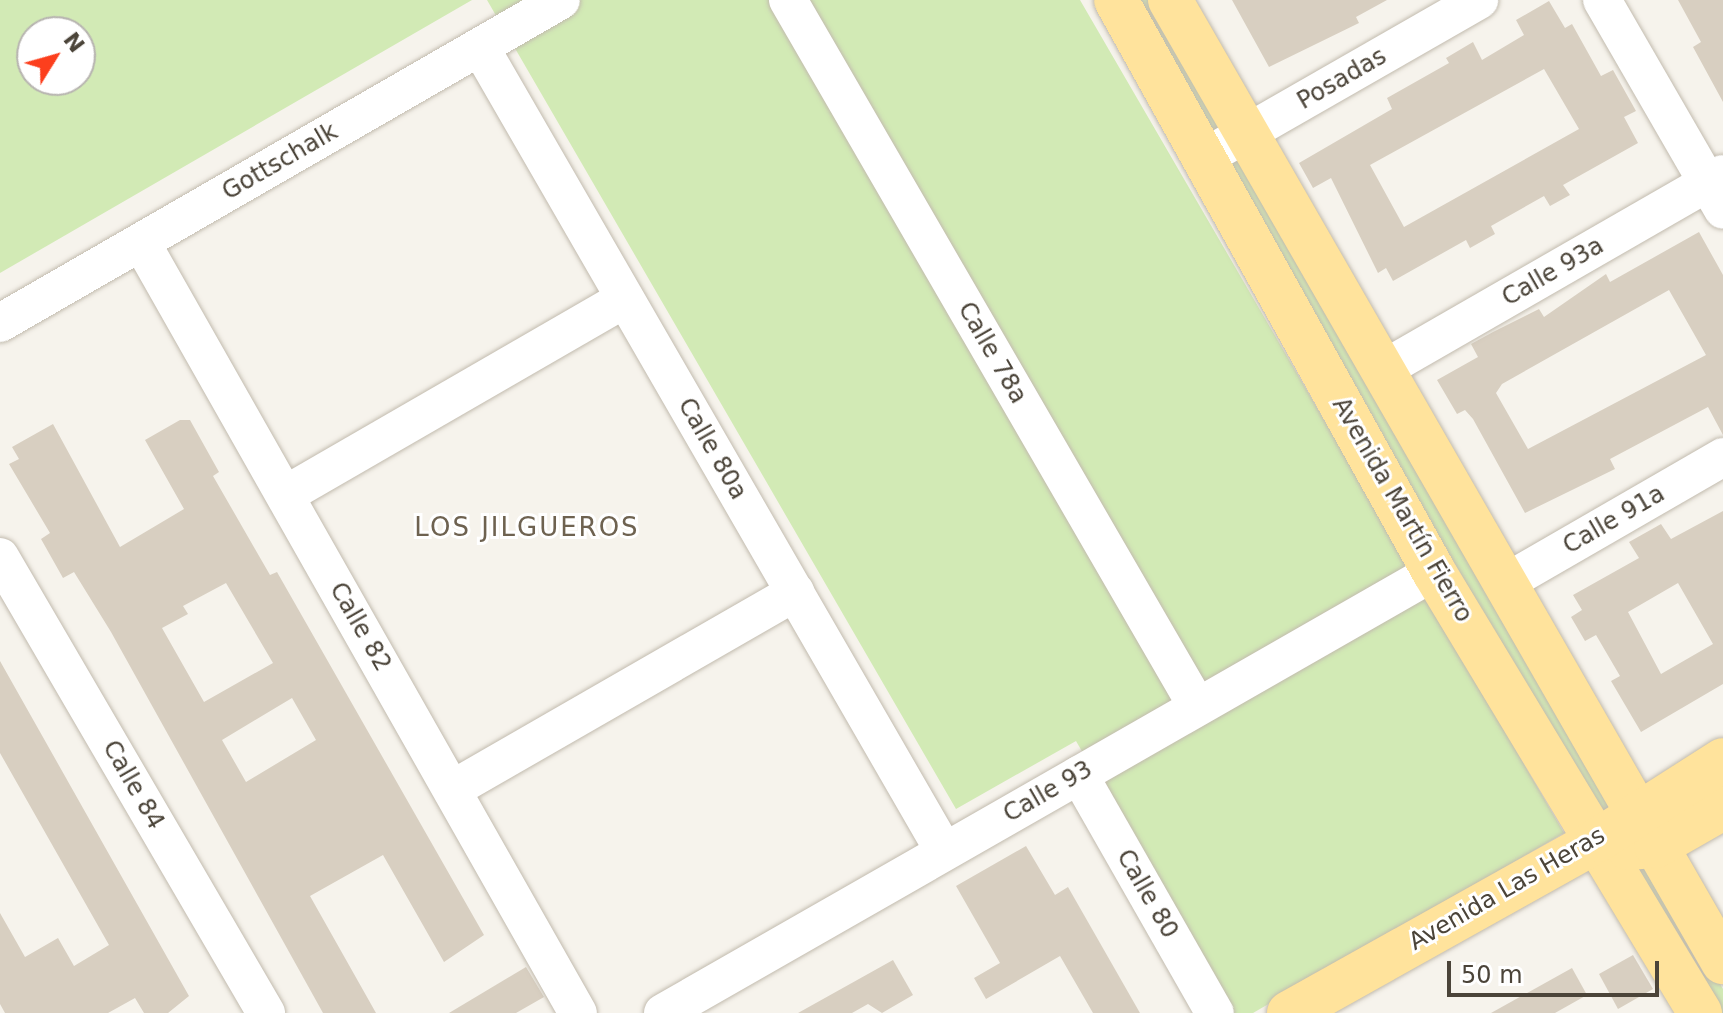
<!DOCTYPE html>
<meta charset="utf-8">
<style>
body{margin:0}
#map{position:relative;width:1723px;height:1013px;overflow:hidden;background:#f6f3ec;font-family:"DejaVu Sans",sans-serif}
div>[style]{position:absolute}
.green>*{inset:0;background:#d2eab5}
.building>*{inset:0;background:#d8cfc1}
.roads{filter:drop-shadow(0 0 2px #c2bbae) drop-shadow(0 0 2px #c2bbae)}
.minor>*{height:38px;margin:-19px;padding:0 19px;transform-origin:19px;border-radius:19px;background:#fff}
.major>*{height:44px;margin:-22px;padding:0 22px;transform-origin:22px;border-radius:22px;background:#ffe39c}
span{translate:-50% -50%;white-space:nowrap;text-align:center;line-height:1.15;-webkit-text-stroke:6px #fff;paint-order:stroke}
.street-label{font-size:24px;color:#4b4439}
.neighbourhood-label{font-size:26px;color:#6e6250;letter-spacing:2px}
.north{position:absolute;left:16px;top:16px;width:80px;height:80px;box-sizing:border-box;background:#fff;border:2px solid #b7b4b0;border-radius:50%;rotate:53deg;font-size:22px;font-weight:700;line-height:32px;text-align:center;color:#4b4439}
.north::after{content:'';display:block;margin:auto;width:28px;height:36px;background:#fc3f1d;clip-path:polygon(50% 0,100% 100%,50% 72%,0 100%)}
.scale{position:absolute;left:1447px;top:961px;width:212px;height:36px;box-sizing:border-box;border:4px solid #4b4439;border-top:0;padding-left:10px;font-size:24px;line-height:28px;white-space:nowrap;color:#4b4439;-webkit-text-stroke:6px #fff;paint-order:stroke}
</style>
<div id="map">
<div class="green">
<i style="clip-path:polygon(evenodd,0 0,472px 0,0 273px,0 0,80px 32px,80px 80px,32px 80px,32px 32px,80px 32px)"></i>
<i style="clip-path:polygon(487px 0,1080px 0,1564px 833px,1253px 1013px,1234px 1013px,1076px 741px,956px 809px)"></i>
<i style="clip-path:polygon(1131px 0,1153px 0,1723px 989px,1723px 1013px,1713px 1013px)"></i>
</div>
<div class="building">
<i style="clip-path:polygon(1232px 0,1387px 0,1356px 17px,1359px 23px,1269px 67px)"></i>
<i style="clip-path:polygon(1678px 0,1723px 0,1723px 102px,1693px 47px,1701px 42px)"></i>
<i style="clip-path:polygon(evenodd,1549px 1px,1565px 28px,1572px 24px,1601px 76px,1613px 70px,1636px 111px,1624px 117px,1638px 143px,1563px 185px,1570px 195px,1550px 206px,1544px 196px,1491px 226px,1495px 234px,1470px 248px,1466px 240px,1393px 281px,1386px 268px,1378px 273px,1331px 178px,1313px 188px,1299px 163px,1392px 109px,1387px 98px,1449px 63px,1446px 58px,1473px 42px,1482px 60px,1524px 35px,1516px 20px,1549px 1px,1544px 69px,1579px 129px,1404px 227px,1370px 165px,1544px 69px)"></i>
<i style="clip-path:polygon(evenodd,1699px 232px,1723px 275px,1723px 435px,1708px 407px,1610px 459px,1615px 469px,1525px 513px,1473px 419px,1465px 410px,1457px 414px,1437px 380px,1478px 357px,1471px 344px,1493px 332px,1539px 309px,1544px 317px,1606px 274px,1610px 282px,1699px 232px,1669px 290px,1706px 355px,1528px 449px,1496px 393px,1502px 384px,1669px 290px)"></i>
<i style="clip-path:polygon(evenodd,180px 420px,190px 420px,219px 472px,213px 476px,270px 575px,277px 572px,484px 935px,444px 962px,383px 855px,310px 896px,376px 1013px,323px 1013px,111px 632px,74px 572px,63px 578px,41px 539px,50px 533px,9px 464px,19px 459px,12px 447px,53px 424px,120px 547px,184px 509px,145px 440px,180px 420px,226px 583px,273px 663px,204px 702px,162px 628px,188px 614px,183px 606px,226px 583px,180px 420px,292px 698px,316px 740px,246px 782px,222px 740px,292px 698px)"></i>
<i style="clip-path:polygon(evenodd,1723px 511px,1723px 684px,1641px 732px,1611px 681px,1620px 676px,1596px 635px,1585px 641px,1571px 617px,1582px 610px,1573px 595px,1639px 558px,1629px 542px,1661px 524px,1671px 539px,1723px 511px,1678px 583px,1713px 644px,1661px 674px,1628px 612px,1678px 583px)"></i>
<i style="clip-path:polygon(0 661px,189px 996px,168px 1013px,144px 1013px,135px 998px,108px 1013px,5px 1013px,0 1004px,0 913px,25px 957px,58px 938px,74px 966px,109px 945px,0 753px)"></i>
<i style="clip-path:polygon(1026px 846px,1055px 895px,1068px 887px,1140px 1013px,1093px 1013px,1060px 956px,986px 999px,974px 978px,1000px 963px,956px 886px)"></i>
<i style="clip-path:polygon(1633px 955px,1653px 989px,1618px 1009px,1599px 974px)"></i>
<i style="clip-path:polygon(893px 960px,913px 995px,882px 1013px,868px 1004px,852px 1013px,798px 1013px)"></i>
<i style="clip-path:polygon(526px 967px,544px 997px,516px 1013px,449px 1013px)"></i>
<i style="clip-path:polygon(1572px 968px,1587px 995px,1555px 1013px,1491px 1013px)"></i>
</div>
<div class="roads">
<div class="minor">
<i style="left:788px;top:0;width:816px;rotate:59.92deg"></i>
<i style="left:1602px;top:0;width:242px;rotate:60deg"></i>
<i style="left:480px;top:47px;width:928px;rotate:60.01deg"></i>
<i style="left:1205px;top:157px;width:316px;rotate:-29.8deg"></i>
<i style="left:141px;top:242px;width:886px;rotate:60.46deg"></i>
<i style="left:0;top:323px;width:647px;rotate:-29.93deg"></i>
<i style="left:1382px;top:370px;width:393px;rotate:-29.9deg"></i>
<i style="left:285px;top:495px;width:392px;rotate:-30deg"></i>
<i style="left:0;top:557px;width:528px;rotate:59.74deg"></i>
<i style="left:1505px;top:583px;width:252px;rotate:-30deg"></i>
<i style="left:1079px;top:775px;width:274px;rotate:60.3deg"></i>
<i style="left:453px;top:789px;width:395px;rotate:-29.9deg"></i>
<i style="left:663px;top:1013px;width:888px;rotate:-29.77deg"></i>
</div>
<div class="major">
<i style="left:1116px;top:0;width:654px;rotate:60.93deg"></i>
<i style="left:1434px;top:572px;width:515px;rotate:58.9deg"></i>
<i style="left:1170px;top:0;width:1110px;rotate:60.11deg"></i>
<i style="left:1628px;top:848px;width:28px;rotate:-4deg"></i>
<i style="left:1656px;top:846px;width:77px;rotate:-29.6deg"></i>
<i style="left:1289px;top:1013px;width:354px;rotate:-29.2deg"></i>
<i style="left:1598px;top:840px;width:148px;rotate:-32.6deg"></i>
</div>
</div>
<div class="street-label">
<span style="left:1342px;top:79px;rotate:-30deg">Posadas</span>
<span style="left:280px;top:162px;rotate:-30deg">Gottschalk</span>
<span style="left:1553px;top:272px;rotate:-30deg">Calle 93a</span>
<span style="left:992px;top:353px;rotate:60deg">Calle 78a</span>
<span style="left:712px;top:449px;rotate:60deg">Calle 80a</span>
<span style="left:1402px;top:510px;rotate:60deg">Avenida Martín Fierro</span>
<span style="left:1614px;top:520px;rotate:-30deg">Calle 91a</span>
<span style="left:360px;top:627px;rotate:60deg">Calle 82</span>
<span style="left:133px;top:785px;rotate:60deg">Calle 84</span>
<span style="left:1048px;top:792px;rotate:-30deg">Calle 93</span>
<span style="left:1507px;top:889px;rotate:-30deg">Avenida Las Heras</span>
<span style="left:1147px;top:894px;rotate:60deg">Calle 80</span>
</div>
<div class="neighbourhood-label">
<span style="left:527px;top:528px">LOS JILGUEROS</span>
</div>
<div class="north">N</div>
<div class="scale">50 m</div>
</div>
